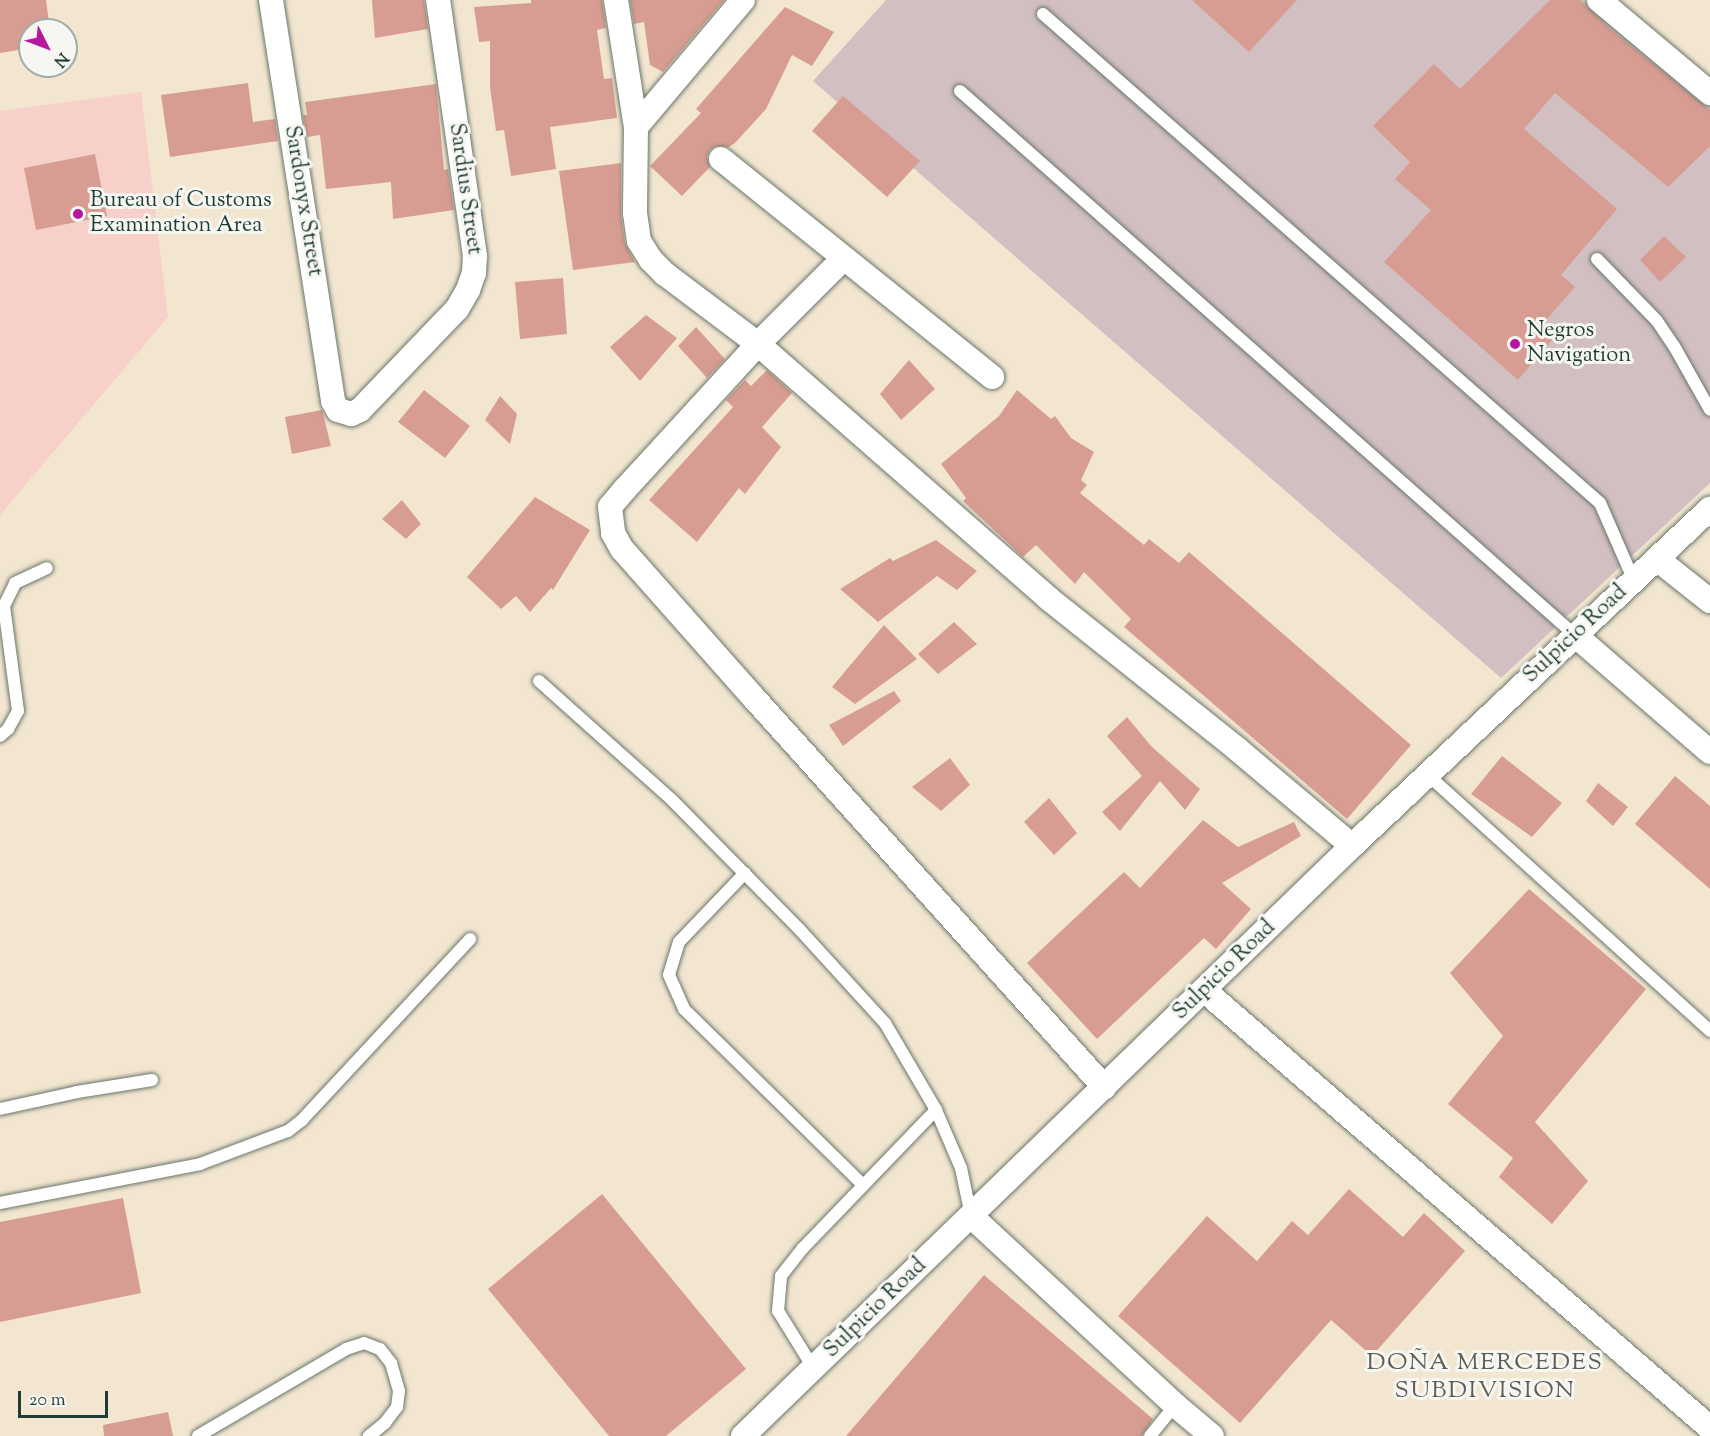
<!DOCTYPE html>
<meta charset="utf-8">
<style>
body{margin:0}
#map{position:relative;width:1710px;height:1436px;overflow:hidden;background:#f3e6d1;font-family:"Sorts Mill Goudy",serif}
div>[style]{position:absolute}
.built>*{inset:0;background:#f7d1c9}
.industrial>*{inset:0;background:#d2bfc1}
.building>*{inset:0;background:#d89d92}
.roads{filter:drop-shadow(0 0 2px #69786b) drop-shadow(0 0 2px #69786b)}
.lane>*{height:12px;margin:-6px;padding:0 6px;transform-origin:6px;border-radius:6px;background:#fff}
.street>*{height:24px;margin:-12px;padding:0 12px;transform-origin:12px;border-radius:12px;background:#fff}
.dots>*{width:16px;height:16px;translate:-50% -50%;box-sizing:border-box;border:3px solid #f6f6f2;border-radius:50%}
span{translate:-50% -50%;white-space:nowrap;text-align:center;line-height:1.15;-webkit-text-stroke:6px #f6f6f2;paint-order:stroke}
.street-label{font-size:22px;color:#1f3d34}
.poi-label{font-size:22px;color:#1f3d34}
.left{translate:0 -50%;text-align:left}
.neighbourhood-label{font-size:24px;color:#605f55;letter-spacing:1.5px}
.north{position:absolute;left:18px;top:18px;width:60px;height:60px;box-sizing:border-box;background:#f6f6f2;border:2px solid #a0aca6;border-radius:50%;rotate:132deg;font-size:16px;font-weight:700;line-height:24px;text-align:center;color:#1f3d34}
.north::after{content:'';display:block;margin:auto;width:21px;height:27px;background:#b5179e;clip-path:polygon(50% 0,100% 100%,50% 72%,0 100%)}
.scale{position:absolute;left:18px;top:1391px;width:90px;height:27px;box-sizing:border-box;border:3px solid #1f3d34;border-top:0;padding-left:8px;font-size:18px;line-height:21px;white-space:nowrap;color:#1f3d34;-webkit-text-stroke:4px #f6f6f2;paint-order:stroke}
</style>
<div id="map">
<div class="built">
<i style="clip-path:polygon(141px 92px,168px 317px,0 515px,0 111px)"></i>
</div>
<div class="industrial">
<i style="clip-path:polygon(886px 0,1583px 0,1710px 107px,1710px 483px,1501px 678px,813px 81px)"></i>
</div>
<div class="building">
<i style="clip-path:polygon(0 0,46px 0,50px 30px,30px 30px,30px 48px,0 53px)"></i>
<i style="clip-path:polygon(372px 0,424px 0,428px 29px,375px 38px)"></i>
<i style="clip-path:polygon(531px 0,602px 0,606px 28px,597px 30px,604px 79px,612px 78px,617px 118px,550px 127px,556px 169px,511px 176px,504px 130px,496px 131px,490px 87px,490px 41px,479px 42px,474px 7px,531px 3px)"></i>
<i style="clip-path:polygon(630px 0,724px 0,663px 72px,650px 65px,644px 22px,634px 24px)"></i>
<i style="clip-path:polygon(1192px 0,1297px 0,1249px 52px)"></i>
<i style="clip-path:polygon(1550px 0,1580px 0,1610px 29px,1710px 110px,1710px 146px,1668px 187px,1555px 93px,1524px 129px,1617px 209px,1561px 275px,1575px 287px,1539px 328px,1552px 340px,1518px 380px,1384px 262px,1431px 210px,1395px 179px,1410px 162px,1373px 126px,1434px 64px,1460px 89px)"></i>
<i style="clip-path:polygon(785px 7px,834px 32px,812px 66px,792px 55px,766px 109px,735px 143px,729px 147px,716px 146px,710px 150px,707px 157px,710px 167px,682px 196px,650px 166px,701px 113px,696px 109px)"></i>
<i style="clip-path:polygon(248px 83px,253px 122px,275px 119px,278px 141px,170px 157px,161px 95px)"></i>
<i style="clip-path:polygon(436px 84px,444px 170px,448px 169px,454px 210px,393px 219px,391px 182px,326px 189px,320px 135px,307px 137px,303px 115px,307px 115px,305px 102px)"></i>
<i style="clip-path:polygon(843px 96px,920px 161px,887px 197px,812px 131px)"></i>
<i style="clip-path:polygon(95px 154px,107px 216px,36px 230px,24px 168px)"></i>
<i style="clip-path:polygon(621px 163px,621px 215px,625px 243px,635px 262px,573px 270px,559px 171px)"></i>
<i style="clip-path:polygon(1664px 236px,1686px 257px,1660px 282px,1640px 260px)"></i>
<i style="clip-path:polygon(563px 278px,567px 334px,520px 339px,515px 282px)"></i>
<i style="clip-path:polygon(646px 315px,677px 338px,640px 381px,610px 347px)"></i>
<i style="clip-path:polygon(696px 327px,725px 359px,707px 378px,678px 346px)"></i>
<i style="clip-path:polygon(909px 360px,935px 389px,901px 420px,880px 394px)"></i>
<i style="clip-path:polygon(767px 370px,792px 393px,762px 427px,781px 447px,745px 494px,739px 488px,697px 542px,649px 500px,733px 407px,726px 400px,745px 380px,751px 386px)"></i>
<i style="clip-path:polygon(424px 390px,470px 426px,445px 458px,398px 422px)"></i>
<i style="clip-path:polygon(1017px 390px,1051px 419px,1055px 416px,1071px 438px,1094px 452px,1081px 480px,1087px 485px,1080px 493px,1144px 545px,1149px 539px,1179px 563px,1189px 552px,1411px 745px,1347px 819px,1124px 627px,1131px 619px,1084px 572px,1075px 584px,1036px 545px,1023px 557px,963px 501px,966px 498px,941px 464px,999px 416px)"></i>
<i style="clip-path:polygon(500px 396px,517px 414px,510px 444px,485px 420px)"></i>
<i style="clip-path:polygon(322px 410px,331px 446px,292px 454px,285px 417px)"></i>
<i style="clip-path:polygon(535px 497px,590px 530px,553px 590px,551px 588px,530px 612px,516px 596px,501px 609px,467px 577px)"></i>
<i style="clip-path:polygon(402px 500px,421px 524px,406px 539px,382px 519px)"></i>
<i style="clip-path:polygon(936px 540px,977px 571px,957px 590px,937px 576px,878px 622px,840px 589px,890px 558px,893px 561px)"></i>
<i style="clip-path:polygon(954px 622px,977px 644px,938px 674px,918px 654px)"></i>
<i style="clip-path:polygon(884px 625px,917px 659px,855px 704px,832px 687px)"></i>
<i style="clip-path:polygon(894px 691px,901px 701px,843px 746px,829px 725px)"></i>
<i style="clip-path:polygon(1127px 717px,1152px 747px,1200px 789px,1185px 810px,1160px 781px,1120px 831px,1102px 812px,1142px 776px,1107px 736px)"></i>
<i style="clip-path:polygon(1502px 756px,1562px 803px,1532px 837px,1471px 794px)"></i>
<i style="clip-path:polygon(950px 758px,970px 785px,941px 811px,912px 787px)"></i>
<i style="clip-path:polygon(1675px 776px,1710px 806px,1710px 889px,1635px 824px)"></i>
<i style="clip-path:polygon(1598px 783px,1628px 807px,1613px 826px,1586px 801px)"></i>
<i style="clip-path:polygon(1049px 798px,1077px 833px,1054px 855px,1024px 822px)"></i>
<i style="clip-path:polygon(1203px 820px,1238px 847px,1294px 822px,1301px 836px,1222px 883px,1251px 909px,1216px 949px,1204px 938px,1097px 1039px,1027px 963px,1124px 872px,1140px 888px)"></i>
<i style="clip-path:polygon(1529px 889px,1646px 989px,1535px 1122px,1588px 1181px,1552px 1224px,1499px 1177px,1513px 1158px,1448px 1104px,1503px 1036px,1450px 973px)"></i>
<i style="clip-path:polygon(1349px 1189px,1403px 1237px,1424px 1213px,1465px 1251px,1372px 1356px,1331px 1320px,1240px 1423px,1118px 1316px,1207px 1216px,1257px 1261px,1292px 1221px,1308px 1235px)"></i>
<i style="clip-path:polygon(602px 1194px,746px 1369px,666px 1436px,609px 1436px,488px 1289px)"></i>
<i style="clip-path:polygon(123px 1198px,141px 1293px,0 1322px,0 1222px)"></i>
<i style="clip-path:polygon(984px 1275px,1153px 1419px,1142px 1436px,846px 1436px)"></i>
<i style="clip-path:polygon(168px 1412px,173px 1436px,104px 1436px,103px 1425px)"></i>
</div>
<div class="roads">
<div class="lane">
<i style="left:1043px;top:14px;width:741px;rotate:41.28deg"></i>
<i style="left:1600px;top:503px;width:85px;rotate:66.4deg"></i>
<i style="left:960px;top:91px;width:822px;rotate:41.5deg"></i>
<i style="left:1597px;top:259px;width:86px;rotate:45.9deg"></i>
<i style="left:1657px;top:321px;width:30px;rotate:56deg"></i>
<i style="left:1674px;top:346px;width:73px;rotate:60.6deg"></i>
<i style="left:539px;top:681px;width:178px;rotate:41.8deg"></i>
<i style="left:672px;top:800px;width:182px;rotate:45.4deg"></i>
<i style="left:800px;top:930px;width:126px;rotate:47.6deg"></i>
<i style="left:885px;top:1023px;width:101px;rotate:59.6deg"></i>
<i style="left:936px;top:1110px;width:63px;rotate:66.7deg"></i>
<i style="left:961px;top:1168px;width:49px;rotate:78.2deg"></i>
<i style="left:0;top:736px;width:11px;rotate:-41deg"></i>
<i style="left:8px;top:729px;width:21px;rotate:-61deg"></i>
<i style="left:18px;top:711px;width:106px;rotate:-97.6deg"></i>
<i style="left:4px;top:606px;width:25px;rotate:-64deg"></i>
<i style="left:15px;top:583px;width:35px;rotate:-25deg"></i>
<i style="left:1428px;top:775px;width:381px;rotate:42.2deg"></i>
<i style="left:745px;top:873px;width:95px;rotate:133.7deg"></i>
<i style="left:679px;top:942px;width:34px;rotate:107deg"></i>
<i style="left:669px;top:975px;width:37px;rotate:66deg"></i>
<i style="left:684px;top:1009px;width:251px;rotate:44.5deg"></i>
<i style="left:0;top:1109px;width:79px;rotate:-12.4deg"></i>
<i style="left:77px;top:1092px;width:76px;rotate:-9.1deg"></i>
<i style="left:0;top:1203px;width:204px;rotate:-11deg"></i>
<i style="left:200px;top:1164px;width:94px;rotate:-20.6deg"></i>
<i style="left:288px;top:1131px;width:18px;rotate:-38deg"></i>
<i style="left:302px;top:1120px;width:247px;rotate:-47.1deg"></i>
<i style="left:814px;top:1369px;width:68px;rotate:-121.8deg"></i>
<i style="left:778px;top:1311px;width:35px;rotate:-85deg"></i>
<i style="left:781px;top:1276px;width:36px;rotate:-52deg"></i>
<i style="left:803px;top:1248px;width:192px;rotate:-46.1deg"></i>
<i style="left:198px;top:1436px;width:172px;rotate:-30.4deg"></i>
<i style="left:346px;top:1349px;width:19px;rotate:-18deg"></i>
<i style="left:364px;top:1343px;width:17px;rotate:21deg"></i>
<i style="left:380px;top:1349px;width:18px;rotate:52deg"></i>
<i style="left:391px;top:1363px;width:29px;rotate:74deg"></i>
<i style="left:399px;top:1391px;width:16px;rotate:97deg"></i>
<i style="left:397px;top:1407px;width:20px;rotate:127deg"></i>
<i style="left:385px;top:1423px;width:21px;rotate:141deg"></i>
<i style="left:1150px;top:1436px;width:40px;rotate:-51deg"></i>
</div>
<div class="street">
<i style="left:271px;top:0;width:406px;rotate:81.2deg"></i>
<i style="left:333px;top:401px;width:10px;rotate:61deg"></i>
<i style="left:338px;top:410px;width:14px;rotate:17deg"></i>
<i style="left:351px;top:414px;width:10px;rotate:-24deg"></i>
<i style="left:360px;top:410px;width:140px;rotate:-46.2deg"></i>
<i style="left:457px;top:309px;width:22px;rotate:-60deg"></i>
<i style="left:468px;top:290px;width:18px;rotate:-71deg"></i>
<i style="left:474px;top:273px;width:17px;rotate:-87deg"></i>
<i style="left:475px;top:256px;width:259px;rotate:-98.2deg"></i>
<i style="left:616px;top:0;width:129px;rotate:81.1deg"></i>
<i style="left:636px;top:127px;width:86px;rotate:90.7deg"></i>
<i style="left:635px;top:213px;width:28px;rotate:82deg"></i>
<i style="left:639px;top:241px;width:22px;rotate:58deg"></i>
<i style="left:651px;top:260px;width:20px;rotate:45deg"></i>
<i style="left:665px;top:274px;width:116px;rotate:37deg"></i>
<i style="left:758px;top:344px;width:386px;rotate:41.2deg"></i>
<i style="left:1048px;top:598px;width:242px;rotate:38.6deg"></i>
<i style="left:1237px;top:749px;width:150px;rotate:40.1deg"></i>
<i style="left:1599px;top:0;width:145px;rotate:40deg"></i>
<i style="left:636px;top:127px;width:166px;rotate:-49.9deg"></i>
<i style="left:721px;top:159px;width:348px;rotate:38.8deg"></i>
<i style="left:843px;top:259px;width:120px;rotate:135deg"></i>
<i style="left:758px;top:344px;width:197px;rotate:132.5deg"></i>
<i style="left:625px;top:489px;width:23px;rotate:130deg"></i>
<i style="left:610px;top:507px;width:26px;rotate:83deg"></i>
<i style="left:613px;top:533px;width:18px;rotate:61deg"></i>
<i style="left:622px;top:549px;width:198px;rotate:48.5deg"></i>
<i style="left:753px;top:697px;width:525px;rotate:48.01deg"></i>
<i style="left:1657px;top:559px;width:68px;rotate:38.4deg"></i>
<i style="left:1576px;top:636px;width:177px;rotate:40.9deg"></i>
<i style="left:1205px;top:991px;width:668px;rotate:40.87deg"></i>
<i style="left:971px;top:1216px;width:278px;rotate:42.8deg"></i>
<i style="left:1175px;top:1405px;width:48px;rotate:40deg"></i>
<i style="left:743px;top:1436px;width:848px;rotate:-44.09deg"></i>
<i style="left:1352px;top:846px;width:492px;rotate:-43.3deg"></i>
</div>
</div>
<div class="dots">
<i style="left:78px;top:214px;background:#b5179e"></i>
<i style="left:1515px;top:344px;background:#b5179e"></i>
</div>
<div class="street-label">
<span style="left:464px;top:189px;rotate:82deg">Sardius Street</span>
<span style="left:302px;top:201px;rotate:81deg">Sardonyx Street</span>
<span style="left:1576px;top:635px;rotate:-43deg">Sulpicio Road</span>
<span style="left:1225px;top:971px;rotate:-44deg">Sulpicio Road</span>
<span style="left:876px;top:1309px;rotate:-44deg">Sulpicio Road</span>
</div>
<div class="poi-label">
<span class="left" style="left:90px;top:214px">Bureau of Customs<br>Examination Area</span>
<span class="left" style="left:1527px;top:344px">Negros<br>Navigation</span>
</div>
<div class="neighbourhood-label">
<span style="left:1485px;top:1378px">DOÑA MERCEDES<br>SUBDIVISION</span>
</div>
<div class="north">N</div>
<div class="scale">20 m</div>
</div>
